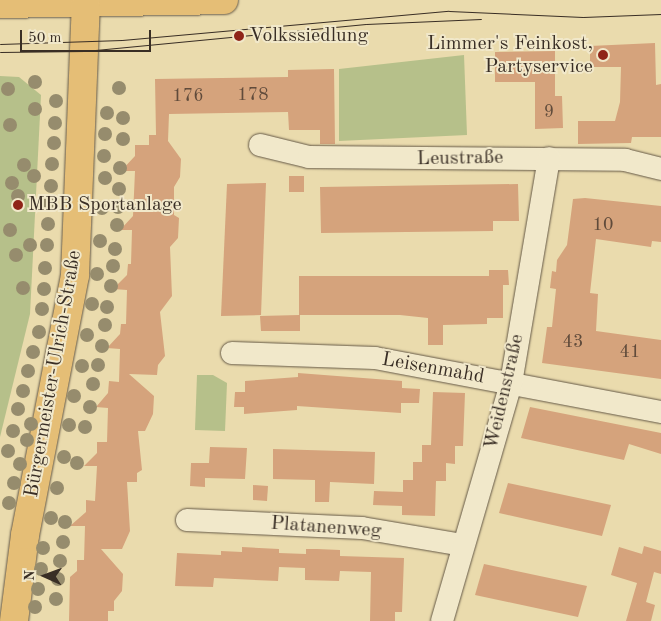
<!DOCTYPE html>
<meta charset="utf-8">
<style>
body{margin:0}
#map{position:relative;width:661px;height:621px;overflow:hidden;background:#eadbad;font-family:"Old Standard TT",serif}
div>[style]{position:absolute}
.green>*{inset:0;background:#b6c08a}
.building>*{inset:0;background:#d5a37c}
.roads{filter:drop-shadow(0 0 1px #655947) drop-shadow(0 0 1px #655947)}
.minor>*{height:22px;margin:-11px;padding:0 11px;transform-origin:11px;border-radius:11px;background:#f1e8ca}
.major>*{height:28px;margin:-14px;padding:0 14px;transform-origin:14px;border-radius:14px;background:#e5be76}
.tram>*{height:1px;margin:-0.5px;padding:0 0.5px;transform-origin:0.5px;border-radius:0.5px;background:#392e25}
.trees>*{width:14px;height:14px;margin:-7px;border-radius:50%;background:#968c6d}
.dots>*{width:14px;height:14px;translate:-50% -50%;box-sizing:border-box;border:2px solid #f1e8ca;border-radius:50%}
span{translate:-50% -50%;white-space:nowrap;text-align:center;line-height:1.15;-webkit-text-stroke:4px #f1e8ca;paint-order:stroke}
.number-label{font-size:18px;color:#604b3b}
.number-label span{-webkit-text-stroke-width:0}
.poi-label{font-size:20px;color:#392e25}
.left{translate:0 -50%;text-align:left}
.right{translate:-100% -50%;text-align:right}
.street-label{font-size:20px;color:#392e25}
.north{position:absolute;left:20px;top:551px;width:50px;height:50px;-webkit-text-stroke:4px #f1e8ca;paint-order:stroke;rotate:272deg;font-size:14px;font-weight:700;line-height:20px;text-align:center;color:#392e25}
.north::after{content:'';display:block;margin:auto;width:18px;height:22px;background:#392e25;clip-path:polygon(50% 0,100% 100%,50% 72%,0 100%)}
.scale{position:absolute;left:20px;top:30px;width:131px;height:22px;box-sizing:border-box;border:2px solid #392e25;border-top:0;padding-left:6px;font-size:15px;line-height:18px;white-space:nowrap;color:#392e25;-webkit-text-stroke:4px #f1e8ca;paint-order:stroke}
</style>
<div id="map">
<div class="green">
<i style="clip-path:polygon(464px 55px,467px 135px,339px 141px,339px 69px)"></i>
<i style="clip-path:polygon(0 76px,19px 77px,41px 95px,30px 314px,0 437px)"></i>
<i style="clip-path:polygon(197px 375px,213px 375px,227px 383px,225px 431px,195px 430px)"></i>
</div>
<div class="building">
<i style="clip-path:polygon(655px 43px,656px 85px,661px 84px,661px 137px,632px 137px,631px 143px,578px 144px,578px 121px,615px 121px,620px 102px,621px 67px,590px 67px,590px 46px)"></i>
<i style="clip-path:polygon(555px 51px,555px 96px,562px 96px,563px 128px,535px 129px,535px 82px,495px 82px,495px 52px)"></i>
<i style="clip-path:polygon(334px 69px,335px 144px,320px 144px,320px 130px,289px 130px,288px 112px,169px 114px,168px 141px,181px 159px,180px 177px,174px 187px,174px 215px,179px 218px,178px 238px,170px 247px,172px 296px,160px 312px,165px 356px,158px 365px,157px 375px,129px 374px,154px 396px,153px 414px,145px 431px,138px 431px,142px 470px,137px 473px,137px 482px,127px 482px,130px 531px,122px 549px,101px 549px,123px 574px,122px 591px,114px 601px,114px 611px,108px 611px,108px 621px,69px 621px,70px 577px,77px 571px,77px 560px,84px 560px,85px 526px,70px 526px,86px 512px,86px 500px,95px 501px,97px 466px,84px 466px,97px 453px,97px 442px,107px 442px,108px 408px,96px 407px,108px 393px,109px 381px,119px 382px,120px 349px,107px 348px,120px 334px,121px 324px,126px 324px,127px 290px,113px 289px,127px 275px,128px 264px,131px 264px,132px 230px,120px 230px,133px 216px,135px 171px,121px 171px,135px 156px,135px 145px,149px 145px,149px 135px,156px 135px,155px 79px,288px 77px,288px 70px)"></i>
<i style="clip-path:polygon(289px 176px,304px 176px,304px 192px,289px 192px)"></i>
<i style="clip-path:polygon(266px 183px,261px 315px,221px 316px,227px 184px)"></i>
<i style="clip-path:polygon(518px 184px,519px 221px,493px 221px,493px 231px,321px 233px,320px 187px)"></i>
<i style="clip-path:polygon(585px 198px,661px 206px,661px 242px,652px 241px,651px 247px,596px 239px,590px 293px,598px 294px,596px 331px,661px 340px,661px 379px,542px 363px,547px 327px,552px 327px,556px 289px,550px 288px,552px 271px,556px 272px,557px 260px,567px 245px,573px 199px)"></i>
<i style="clip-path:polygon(489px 270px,508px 270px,509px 285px,503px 285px,503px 318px,487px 318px,487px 324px,443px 325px,443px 345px,428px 345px,428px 318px,400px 315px,300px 315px,300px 331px,261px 331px,260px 316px,299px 315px,299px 276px,489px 276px)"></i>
<i style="clip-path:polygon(298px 373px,402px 381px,402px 388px,420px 389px,419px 403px,401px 403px,401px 413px,297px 406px,297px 410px,244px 414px,244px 407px,234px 407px,235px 392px,245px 392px,245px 381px,298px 377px)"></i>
<i style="clip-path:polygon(433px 392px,465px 393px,463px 446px,455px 446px,455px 464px,446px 463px,446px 481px,436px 481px,435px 516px,402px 515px,402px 506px,373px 505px,374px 491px,403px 492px,403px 480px,413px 480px,413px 462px,422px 462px,422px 445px,431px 445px)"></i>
<i style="clip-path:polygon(530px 407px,661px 433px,661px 454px,629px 444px,624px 460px,521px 438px)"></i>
<i style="clip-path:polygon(210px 447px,247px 448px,245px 479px,205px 478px,205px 487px,190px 486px,191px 463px,209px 463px)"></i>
<i style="clip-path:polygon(273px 449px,375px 452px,374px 484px,330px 482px,329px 502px,315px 502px,315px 480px,273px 479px)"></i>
<i style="clip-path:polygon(508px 483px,611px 505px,602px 536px,499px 513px)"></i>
<i style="clip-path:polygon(253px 485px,268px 486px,267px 501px,253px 500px)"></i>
<i style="clip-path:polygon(644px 546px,661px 551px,661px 574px,654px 572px,646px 602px,655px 605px,651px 621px,626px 621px,637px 583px,611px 575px,619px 547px,642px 554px)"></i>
<i style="clip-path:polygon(242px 547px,279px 549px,279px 553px,306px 554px,306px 549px,317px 549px,340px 550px,340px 556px,404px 558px,402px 612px,395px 612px,395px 621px,370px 621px,371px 572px,340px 571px,339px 581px,305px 580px,305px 568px,279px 567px,278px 581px,214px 578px,213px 587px,175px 586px,177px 553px,221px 555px,221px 551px,242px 552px)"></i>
<i style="clip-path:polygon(484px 564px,587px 586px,578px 617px,475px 595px)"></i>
</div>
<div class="roads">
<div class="minor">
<i style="left:260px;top:145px;width:50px;rotate:13.8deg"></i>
<i style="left:309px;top:157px;width:316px;rotate:0.5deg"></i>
<i style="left:625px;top:160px;width:37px;rotate:14deg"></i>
<i style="left:232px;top:353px;width:143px;rotate:2deg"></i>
<i style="left:375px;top:358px;width:291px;rotate:10.7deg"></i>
<i style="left:187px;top:520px;width:175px;rotate:2.6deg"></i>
<i style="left:362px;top:528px;width:102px;rotate:9.6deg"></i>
<i style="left:442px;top:621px;width:248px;rotate:-73.8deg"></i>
<i style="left:511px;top:383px;width:228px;rotate:-80.4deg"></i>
</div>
<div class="major">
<i style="left:0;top:4px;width:224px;rotate:-1deg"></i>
<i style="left:14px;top:621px;width:87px;rotate:-82.7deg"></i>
<i style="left:25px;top:535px;width:265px;rotate:-79.1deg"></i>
<i style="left:75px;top:275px;width:270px;rotate:-87.7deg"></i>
</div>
</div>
<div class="tram">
<i style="left:0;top:44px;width:122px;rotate:-1.9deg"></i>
<i style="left:122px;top:40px;width:328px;rotate:-5.1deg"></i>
<i style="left:449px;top:11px;width:134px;rotate:2.6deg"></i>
<i style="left:583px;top:17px;width:78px;rotate:-2.2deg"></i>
<i style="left:0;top:52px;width:85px;rotate:-0.7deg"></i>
<i style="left:85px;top:51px;width:282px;rotate:-5.5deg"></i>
<i style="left:366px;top:24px;width:115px;rotate:-2.5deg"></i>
</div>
<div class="trees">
<i style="left:35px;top:82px"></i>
<i style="left:119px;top:88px"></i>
<i style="left:8px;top:89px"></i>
<i style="left:56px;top:101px"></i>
<i style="left:35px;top:109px"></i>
<i style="left:107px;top:113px"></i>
<i style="left:123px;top:118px"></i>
<i style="left:55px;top:123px"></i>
<i style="left:10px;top:125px"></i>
<i style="left:105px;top:134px"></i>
<i style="left:123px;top:139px"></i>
<i style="left:54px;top:143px"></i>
<i style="left:104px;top:156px"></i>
<i style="left:52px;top:164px"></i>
<i style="left:24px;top:165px"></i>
<i style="left:120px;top:168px"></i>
<i style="left:34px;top:176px"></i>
<i style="left:105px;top:178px"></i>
<i style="left:12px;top:183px"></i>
<i style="left:51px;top:186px"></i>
<i style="left:119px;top:189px"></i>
<i style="left:18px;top:196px"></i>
<i style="left:49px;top:203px"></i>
<i style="left:118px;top:207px"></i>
<i style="left:102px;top:208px"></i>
<i style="left:48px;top:224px"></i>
<i style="left:117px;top:225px"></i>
<i style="left:10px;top:230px"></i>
<i style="left:100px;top:241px"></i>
<i style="left:30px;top:245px"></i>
<i style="left:47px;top:245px"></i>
<i style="left:115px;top:249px"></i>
<i style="left:16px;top:255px"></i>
<i style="left:113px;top:266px"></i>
<i style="left:45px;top:268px"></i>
<i style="left:97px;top:274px"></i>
<i style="left:111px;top:286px"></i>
<i style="left:23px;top:288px"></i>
<i style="left:44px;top:289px"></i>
<i style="left:92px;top:304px"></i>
<i style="left:107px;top:307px"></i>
<i style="left:42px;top:309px"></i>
<i style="left:105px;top:325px"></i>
<i style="left:39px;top:332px"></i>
<i style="left:87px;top:335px"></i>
<i style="left:102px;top:346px"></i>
<i style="left:33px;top:352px"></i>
<i style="left:98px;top:365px"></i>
<i style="left:82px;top:366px"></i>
<i style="left:28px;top:371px"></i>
<i style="left:93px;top:384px"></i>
<i style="left:23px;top:391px"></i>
<i style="left:74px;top:396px"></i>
<i style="left:90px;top:407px"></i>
<i style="left:18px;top:409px"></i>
<i style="left:31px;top:424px"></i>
<i style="left:69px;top:425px"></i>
<i style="left:85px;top:427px"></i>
<i style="left:13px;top:431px"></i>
<i style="left:27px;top:440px"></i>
<i style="left:8px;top:451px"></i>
<i style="left:64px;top:457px"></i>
<i style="left:77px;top:463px"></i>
<i style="left:20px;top:464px"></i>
<i style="left:14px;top:483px"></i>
<i style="left:57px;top:488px"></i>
<i style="left:9px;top:503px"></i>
<i style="left:51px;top:518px"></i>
<i style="left:65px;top:522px"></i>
<i style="left:63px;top:542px"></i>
<i style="left:43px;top:548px"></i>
<i style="left:60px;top:561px"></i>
<i style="left:41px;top:569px"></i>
<i style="left:58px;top:579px"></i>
<i style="left:38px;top:589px"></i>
<i style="left:56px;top:599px"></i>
<i style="left:35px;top:607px"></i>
</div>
<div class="dots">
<i style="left:239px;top:36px;background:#8f2418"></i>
<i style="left:603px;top:55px;background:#8f2418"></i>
<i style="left:18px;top:205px;background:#8f2418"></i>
</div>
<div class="number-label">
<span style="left:253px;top:95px">178</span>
<span style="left:188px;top:96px">176</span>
<span style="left:549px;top:112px">9</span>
<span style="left:603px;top:225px">10</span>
<span style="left:573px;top:342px">43</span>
<span style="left:630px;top:352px">41</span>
</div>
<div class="poi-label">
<span class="left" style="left:249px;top:36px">Volkssiedlung</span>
<span class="right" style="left:593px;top:56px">Limmer's Feinkost,<br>Partyservice</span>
<span class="left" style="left:28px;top:205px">MBB Sportanlage</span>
</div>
<div class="street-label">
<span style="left:460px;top:159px;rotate:-1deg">Leustraße</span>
<span style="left:433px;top:369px;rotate:10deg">Leisenmahd</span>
<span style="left:54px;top:374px;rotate:-80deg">Bürgermeister-Ulrich-Straße</span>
<span style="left:505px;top:392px;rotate:-77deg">Weidenstraße</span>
<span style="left:326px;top:528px;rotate:4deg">Platanenweg</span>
</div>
<div class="north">N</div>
<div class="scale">50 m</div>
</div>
